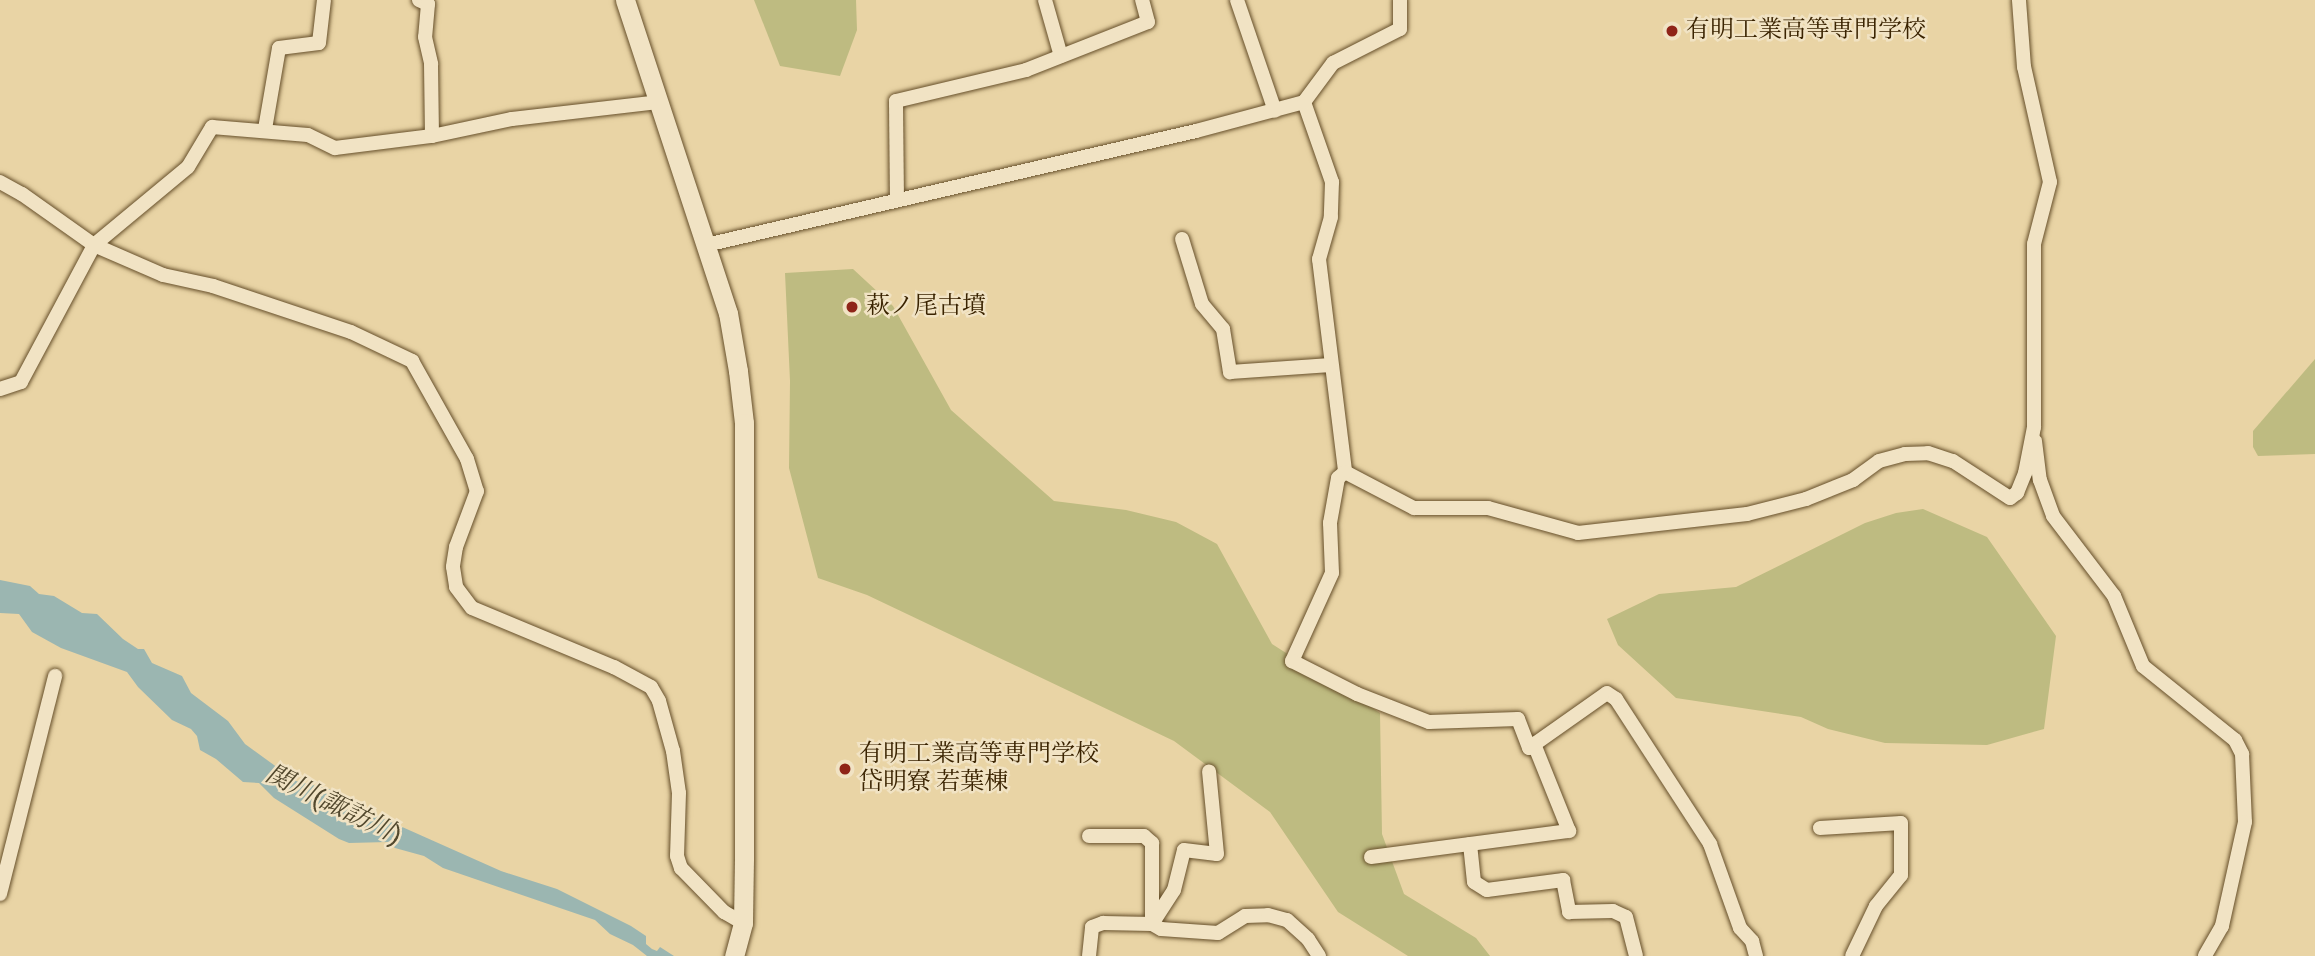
<!DOCTYPE html>
<meta charset="utf-8">
<style>
body{margin:0}
#map{position:relative;width:2315px;height:956px;overflow:hidden;background:#e9d4a5;font-family:"IM FELL DW Pica","Noto Serif JP",serif}
div>[style]{position:absolute}
.green>*{inset:0;background:#bebb81}
.water>*{inset:0;background:#9bb6b1}
.roads{filter:drop-shadow(0 0 2px #664f2a) drop-shadow(0 0 2px #664f2a)}
.street>*{height:14px;margin:-7px;padding:0 7px;transform-origin:7px;border-radius:7px;background:#f1e3c4}
.secondary>*{height:19px;margin:-9.5px;padding:0 9.5px;transform-origin:9.5px;border-radius:9.5px;background:#f1e3c4}
.dots>*{width:19px;height:19px;translate:-50% -50%;box-sizing:border-box;border:4px solid #f1e3c4;border-radius:50%}
span{translate:-50% -50%;white-space:nowrap;text-align:center;line-height:1.15;-webkit-text-stroke:5px #f1e3c4;paint-order:stroke}
.poi-label{font-size:24px;color:#3a2301}
.left{translate:0 -50%;text-align:left}
.water-label{font-size:26px;color:#52482d;font-style:italic}
</style>
<div id="map">
<div class="green">
<i style="clip-path:polygon(754px 0,856px 0,857px 30px,840px 76px,780px 66px)"></i>
<i style="clip-path:polygon(853px 269px,893px 306px,951px 410px,1054px 501px,1126px 510px,1176px 522px,1217px 544px,1272px 644px,1380px 713px,1382px 834px,1404px 894px,1476px 938px,1490px 956px,1408px 956px,1338px 912px,1270px 812px,1174px 741px,867px 595px,818px 578px,789px 468px,790px 381px,785px 273px)"></i>
<i style="clip-path:polygon(2315px 359px,2315px 454px,2258px 456px,2253px 447px,2253px 431px)"></i>
<i style="clip-path:polygon(1923px 509px,1987px 537px,2056px 636px,2044px 729px,1987px 745px,1885px 743px,1828px 729px,1801px 717px,1676px 698px,1618px 645px,1607px 619px,1659px 594px,1736px 587px,1865px 523px,1896px 513px)"></i>
</div>
<div class="water">
<i style="clip-path:polygon(0 580px,30px 586px,39px 594px,54px 596px,82px 613px,97px 614px,123px 639px,138px 649px,144px 649px,152px 663px,182px 676px,191px 693px,228px 721px,245px 744px,296px 781px,329px 789px,373px 814px,501px 871px,557px 889px,631px 926px,646px 936px,646px 944px,652px 949px,657px 951px,660px 947px,674px 956px,647px 956px,633px 945px,610px 934px,595px 920px,443px 868px,424px 856px,395px 848px,388px 842px,349px 843px,339px 839px,274px 798px,259px 783px,243px 782px,216px 759px,200px 750px,197px 736px,191px 729px,172px 720px,138px 687px,127px 672px,61px 648px,32px 632px,19px 614px,0 613px)"></i>
</div>
<div class="roads">
<div class="street">
<i style="left:419px;top:0;width:10px;rotate:24deg"></i>
<i style="left:428px;top:4px;width:33px;rotate:95deg"></i>
<i style="left:425px;top:37px;width:28px;rotate:77deg"></i>
<i style="left:431px;top:64px;width:72px;rotate:89.2deg"></i>
<i style="left:1045px;top:0;width:58px;rotate:74.1deg"></i>
<i style="left:1237px;top:0;width:117px;rotate:71.1deg"></i>
<i style="left:1304px;top:102px;width:85px;rotate:70.7deg"></i>
<i style="left:1332px;top:182px;width:35px;rotate:92deg"></i>
<i style="left:1331px;top:217px;width:44px;rotate:105.9deg"></i>
<i style="left:1319px;top:259px;width:215px;rotate:83deg"></i>
<i style="left:1345px;top:472px;width:78px;rotate:27.6deg"></i>
<i style="left:1414px;top:508px;width:74px"></i>
<i style="left:1488px;top:508px;width:93px;rotate:15.5deg"></i>
<i style="left:1578px;top:533px;width:170px;rotate:-6.4deg"></i>
<i style="left:1747px;top:514px;width:61px;rotate:-14.3deg"></i>
<i style="left:1806px;top:499px;width:51px;rotate:-22deg"></i>
<i style="left:1853px;top:480px;width:32px;rotate:-36deg"></i>
<i style="left:1879px;top:461px;width:27px;rotate:-15deg"></i>
<i style="left:1905px;top:454px;width:23px;rotate:-2deg"></i>
<i style="left:1928px;top:453px;width:26px;rotate:18deg"></i>
<i style="left:1953px;top:461px;width:68px;rotate:33deg"></i>
<i style="left:2010px;top:498px;width:9px;rotate:-36deg"></i>
<i style="left:2017px;top:493px;width:22px;rotate:-68deg"></i>
<i style="left:2025px;top:473px;width:47px;rotate:-78.9deg"></i>
<i style="left:2034px;top:427px;width:183px;rotate:-90deg"></i>
<i style="left:2034px;top:244px;width:64px;rotate:-75.5deg"></i>
<i style="left:2050px;top:182px;width:118px;rotate:-102.7deg"></i>
<i style="left:2024px;top:67px;width:67px;rotate:-94.3deg"></i>
<i style="left:265px;top:129px;width:82px;rotate:-80.2deg"></i>
<i style="left:279px;top:48px;width:40px;rotate:-7.1deg"></i>
<i style="left:319px;top:43px;width:43px;rotate:-83.4deg"></i>
<i style="left:0;top:182px;width:25px;rotate:29deg"></i>
<i style="left:22px;top:194px;width:88px;rotate:35.3deg"></i>
<i style="left:94px;top:245px;width:75px;rotate:23.5deg"></i>
<i style="left:163px;top:275px;width:51px;rotate:12.4deg"></i>
<i style="left:213px;top:286px;width:145px;rotate:18.4deg"></i>
<i style="left:351px;top:332px;width:68px;rotate:25.4deg"></i>
<i style="left:412px;top:361px;width:112px;rotate:60.7deg"></i>
<i style="left:467px;top:459px;width:34px;rotate:73deg"></i>
<i style="left:477px;top:491px;width:60px;rotate:110.6deg"></i>
<i style="left:456px;top:547px;width:20px;rotate:99deg"></i>
<i style="left:453px;top:567px;width:20px;rotate:81deg"></i>
<i style="left:456px;top:587px;width:26px;rotate:53deg"></i>
<i style="left:472px;top:608px;width:154px;rotate:22.6deg"></i>
<i style="left:614px;top:667px;width:42px;rotate:28.4deg"></i>
<i style="left:651px;top:687px;width:16px;rotate:60deg"></i>
<i style="left:659px;top:701px;width:52px;rotate:74.4deg"></i>
<i style="left:673px;top:751px;width:42px;rotate:81.9deg"></i>
<i style="left:679px;top:793px;width:63px;rotate:91.8deg"></i>
<i style="left:677px;top:856px;width:13px;rotate:72deg"></i>
<i style="left:681px;top:868px;width:62px;rotate:45.7deg"></i>
<i style="left:724px;top:912px;width:22px;rotate:30deg"></i>
<i style="left:897px;top:200px;width:99px;rotate:-90.6deg"></i>
<i style="left:896px;top:101px;width:134px;rotate:-13.4deg"></i>
<i style="left:1026px;top:70px;width:131px;rotate:-21.5deg"></i>
<i style="left:1148px;top:22px;width:23px;rotate:-105deg"></i>
<i style="left:1182px;top:239px;width:68px;rotate:72.9deg"></i>
<i style="left:1202px;top:304px;width:33px;rotate:50deg"></i>
<i style="left:1223px;top:329px;width:44px;rotate:80.8deg"></i>
<i style="left:1230px;top:372px;width:101px;rotate:-4deg"></i>
<i style="left:706px;top:245px;width:503px;rotate:-13.1deg"></i>
<i style="left:1196px;top:131px;width:112px;rotate:-15deg"></i>
<i style="left:1304px;top:102px;width:49px;rotate:-53.4deg"></i>
<i style="left:1333px;top:63px;width:75px;rotate:-26.9deg"></i>
<i style="left:1400px;top:29px;width:29px;rotate:-90deg"></i>
<i style="left:0;top:389px;width:22px;rotate:-18deg"></i>
<i style="left:21px;top:382px;width:155px;rotate:-61.9deg"></i>
<i style="left:94px;top:245px;width:122px;rotate:-39.7deg"></i>
<i style="left:188px;top:167px;width:47px;rotate:-59deg"></i>
<i style="left:212px;top:127px;width:96px;rotate:4.8deg"></i>
<i style="left:308px;top:135px;width:30px;rotate:26deg"></i>
<i style="left:335px;top:148px;width:98px;rotate:-7.1deg"></i>
<i style="left:432px;top:136px;width:82px;rotate:-12deg"></i>
<i style="left:512px;top:119px;width:149px;rotate:-6.6deg"></i>
<i style="left:2035px;top:441px;width:39px;rotate:83deg"></i>
<i style="left:2040px;top:480px;width:38px;rotate:70deg"></i>
<i style="left:2053px;top:516px;width:101px;rotate:52.7deg"></i>
<i style="left:2114px;top:596px;width:76px;rotate:67.5deg"></i>
<i style="left:2143px;top:666px;width:118px;rotate:38.8deg"></i>
<i style="left:2235px;top:740px;width:16px;rotate:63deg"></i>
<i style="left:2242px;top:754px;width:68px;rotate:87.5deg"></i>
<i style="left:2245px;top:822px;width:107px;rotate:102.5deg"></i>
<i style="left:2222px;top:926px;width:34px;rotate:120deg"></i>
<i style="left:1345px;top:472px;width:9px;rotate:139deg"></i>
<i style="left:1338px;top:478px;width:46px;rotate:100.1deg"></i>
<i style="left:1330px;top:523px;width:50px;rotate:87.7deg"></i>
<i style="left:1332px;top:573px;width:97px;rotate:114.4deg"></i>
<i style="left:1292px;top:661px;width:73px;rotate:26.9deg"></i>
<i style="left:1357px;top:694px;width:77px;rotate:21.3deg"></i>
<i style="left:1429px;top:722px;width:89px;rotate:-1.9deg"></i>
<i style="left:1518px;top:719px;width:31px;rotate:69deg"></i>
<i style="left:1529px;top:748px;width:95px;rotate:-35.2deg"></i>
<i style="left:1607px;top:693px;width:11px;rotate:34deg"></i>
<i style="left:1616px;top:699px;width:173px;rotate:57deg"></i>
<i style="left:1710px;top:844px;width:89px;rotate:70.3deg"></i>
<i style="left:1740px;top:928px;width:18px;rotate:47deg"></i>
<i style="left:1752px;top:941px;width:16px;rotate:75deg"></i>
<i style="left:1820px;top:828px;width:81px;rotate:-3.5deg"></i>
<i style="left:1901px;top:823px;width:52px;rotate:90deg"></i>
<i style="left:1901px;top:875px;width:40px;rotate:129deg"></i>
<i style="left:1876px;top:906px;width:55px;rotate:115.6deg"></i>
<i style="left:1089px;top:836px;width:55px"></i>
<i style="left:1144px;top:836px;width:11px;rotate:41deg"></i>
<i style="left:1152px;top:843px;width:80px;rotate:90deg"></i>
<i style="left:1470px;top:844px;width:38px;rotate:84deg"></i>
<i style="left:1474px;top:882px;width:15px;rotate:32deg"></i>
<i style="left:1487px;top:890px;width:77px;rotate:-7.5deg"></i>
<i style="left:1563px;top:880px;width:33px;rotate:79deg"></i>
<i style="left:1569px;top:912px;width:44px;rotate:-1.3deg"></i>
<i style="left:1613px;top:911px;width:14px;rotate:25deg"></i>
<i style="left:1626px;top:917px;width:40px;rotate:75.6deg"></i>
<i style="left:1371px;top:857px;width:200px;rotate:-7.5deg"></i>
<i style="left:1569px;top:831px;width:94px;rotate:-111.9deg"></i>
<i style="left:0;top:894px;width:225px;rotate:-75.8deg"></i>
<i style="left:1152px;top:924px;width:40px;rotate:-57.1deg"></i>
<i style="left:1174px;top:890px;width:41px;rotate:-76deg"></i>
<i style="left:1184px;top:850px;width:33px;rotate:7deg"></i>
<i style="left:1217px;top:854px;width:83px;rotate:-95.5deg"></i>
<i style="left:1089px;top:956px;width:29px;rotate:-84deg"></i>
<i style="left:1092px;top:927px;width:12px;rotate:-20deg"></i>
<i style="left:1103px;top:923px;width:49px;rotate:1.2deg"></i>
<i style="left:1152px;top:924px;width:10px;rotate:29deg"></i>
<i style="left:1161px;top:929px;width:57px;rotate:4deg"></i>
<i style="left:1218px;top:933px;width:32px;rotate:-32deg"></i>
<i style="left:1245px;top:916px;width:23px;rotate:-2deg"></i>
<i style="left:1268px;top:915px;width:20px;rotate:15deg"></i>
<i style="left:1287px;top:920px;width:28px;rotate:42deg"></i>
<i style="left:1308px;top:939px;width:20px;rotate:57deg"></i>
</div>
<div class="secondary">
<i style="left:625px;top:0;width:330px;rotate:71.8deg"></i>
<i style="left:728px;top:313px;width:59px;rotate:80.2deg"></i>
<i style="left:738px;top:371px;width:52px;rotate:83.4deg"></i>
<i style="left:744px;top:423px;width:436px;rotate:90deg"></i>
<i style="left:744px;top:859px;width:64px;rotate:90.9deg"></i>
<i style="left:743px;top:923px;width:34px;rotate:105deg"></i>
</div>
</div>
<div class="dots">
<i style="left:1672px;top:31px;background:#8f2418"></i>
<i style="left:852px;top:307px;background:#8f2418"></i>
<i style="left:845px;top:769px;background:#8f2418"></i>
</div>
<div class="poi-label">
<span class="left" style="left:1686px;top:31px">有明工業高等専門学校</span>
<span class="left" style="left:866px;top:307px">萩ノ尾古墳</span>
<span class="left" style="left:859px;top:769px">有明工業高等専門学校<br>岱明寮 若葉棟</span>
</div>
<div class="water-label">
<span style="left:333px;top:805px;rotate:26deg">関川(諏訪川)</span>
</div>
</div>
